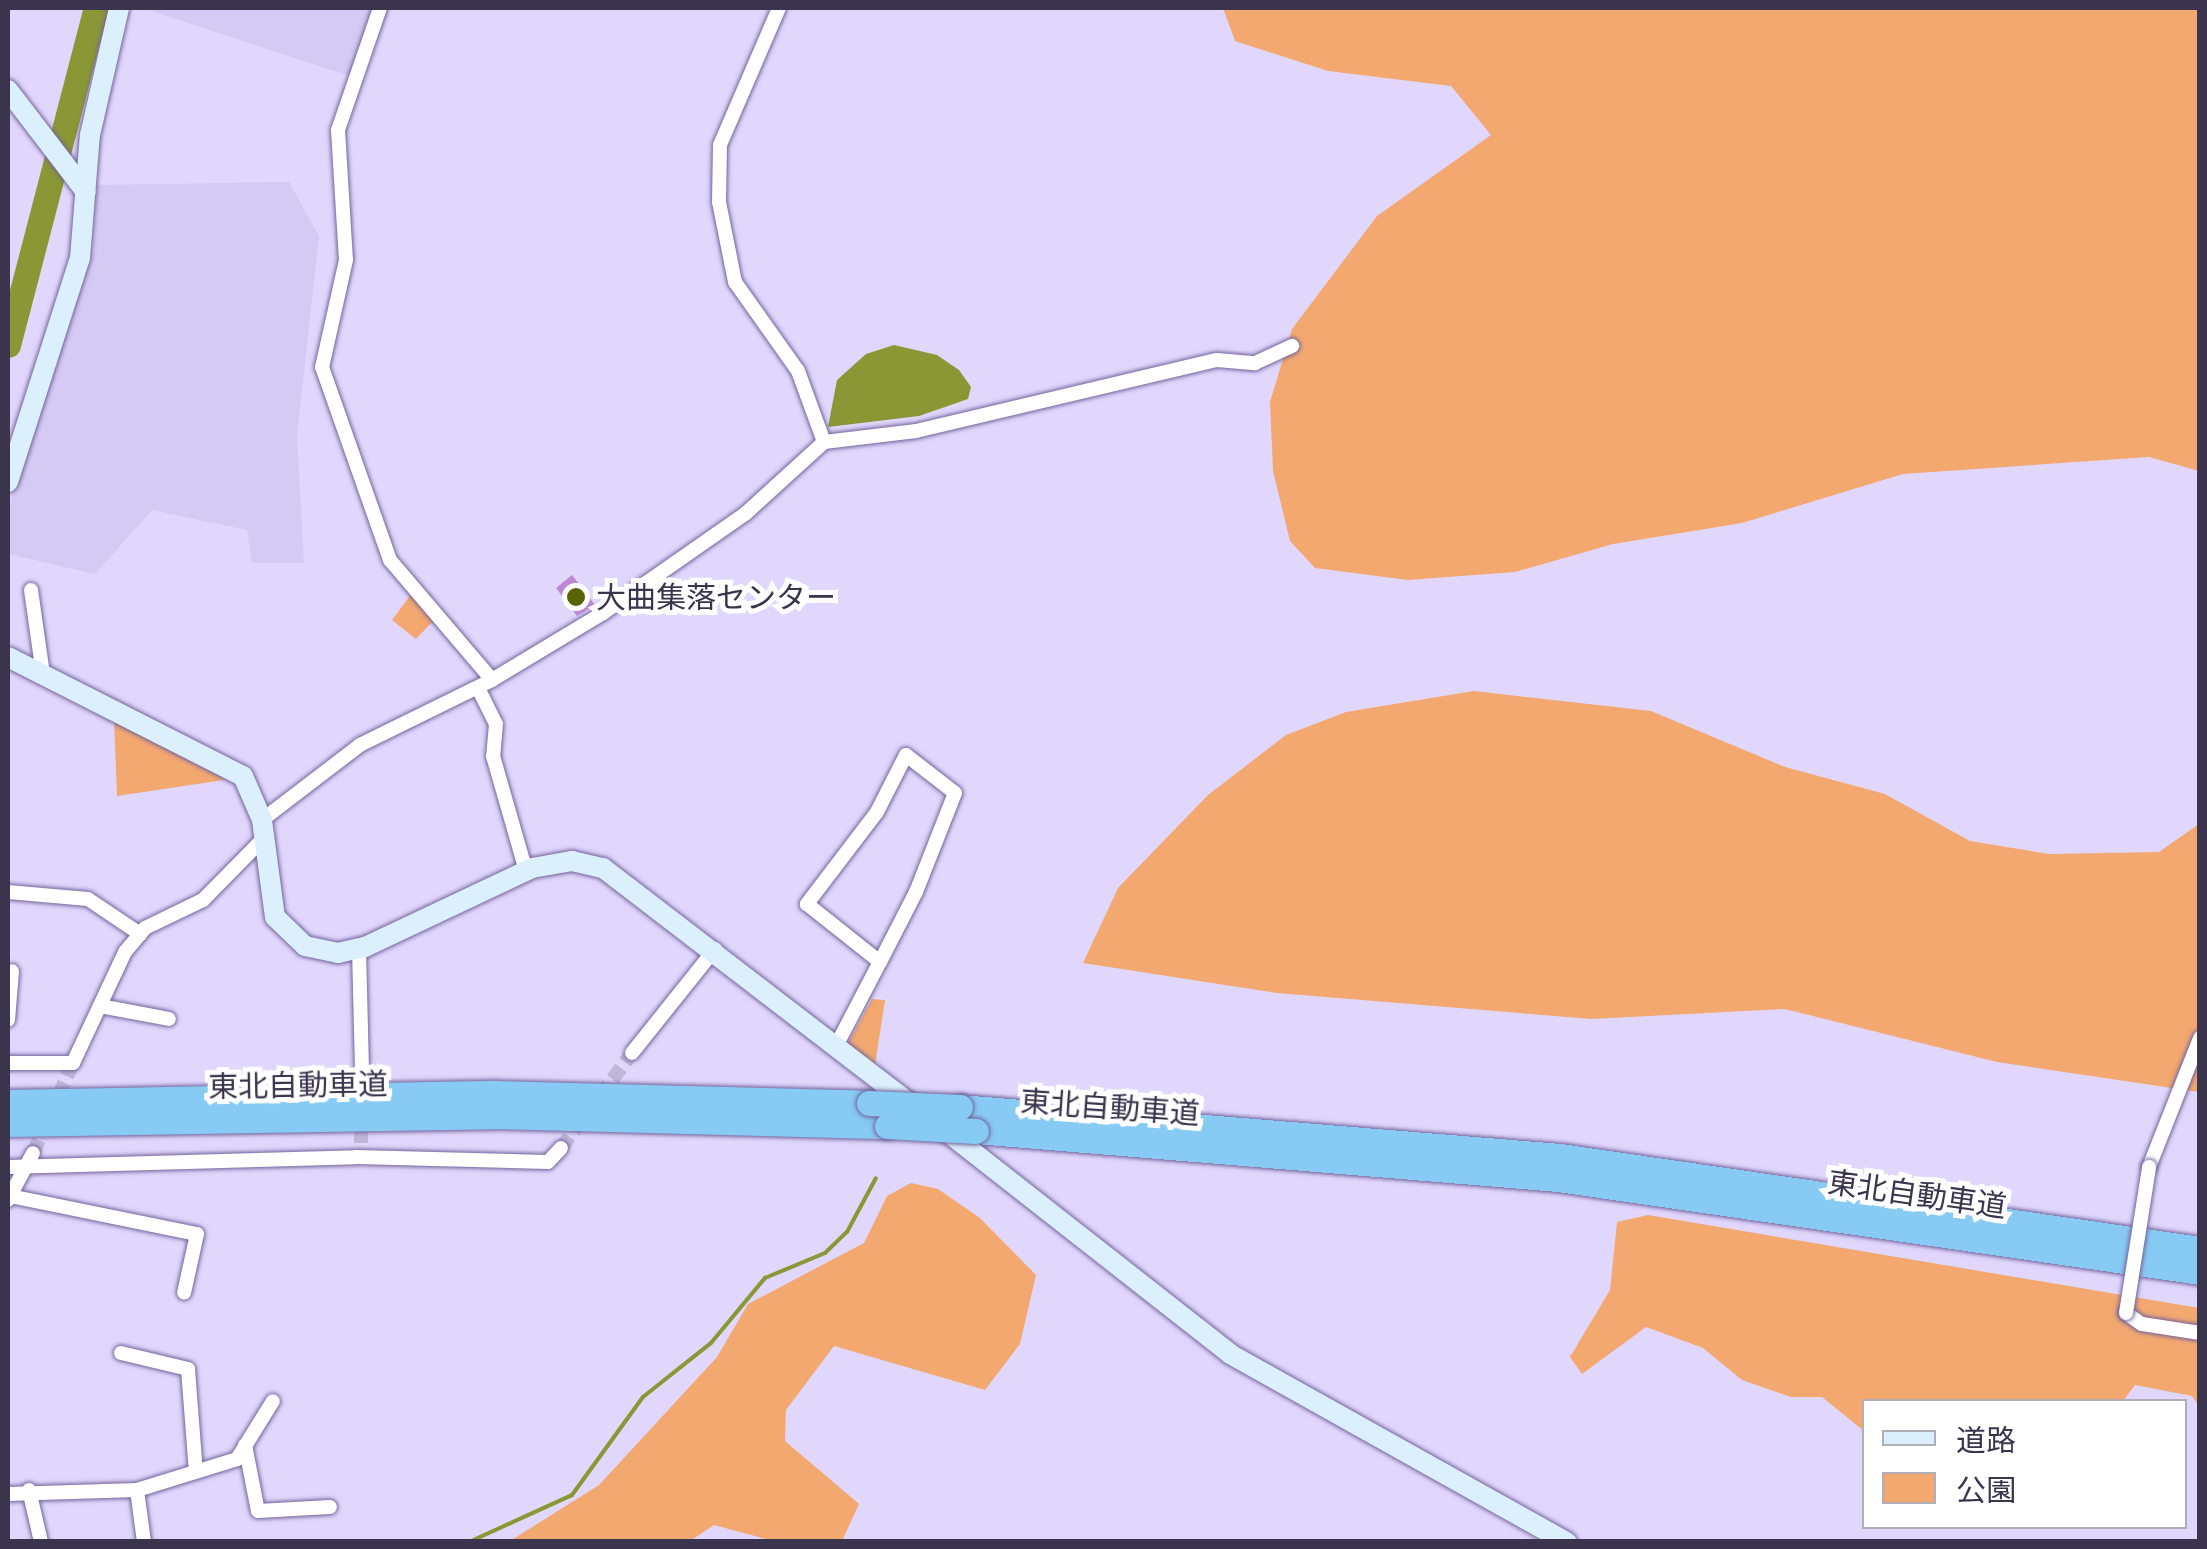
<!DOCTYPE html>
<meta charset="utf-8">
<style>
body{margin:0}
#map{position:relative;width:2207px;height:1549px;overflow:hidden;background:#e1d7fd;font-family:"Asap Condensed","Noto Sans JP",sans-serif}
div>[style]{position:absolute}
.built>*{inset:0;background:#d5caf4}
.green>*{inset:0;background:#f3a870}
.water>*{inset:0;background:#899734}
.stream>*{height:4px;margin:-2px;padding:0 2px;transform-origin:2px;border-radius:2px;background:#899734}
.river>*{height:25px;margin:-12.5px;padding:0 12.5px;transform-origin:12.5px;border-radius:12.5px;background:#899734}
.building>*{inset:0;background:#bf87d3}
.street-tunnel>*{height:14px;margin-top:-7px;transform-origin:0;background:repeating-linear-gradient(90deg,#c0b6da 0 14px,transparent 0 21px)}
.roads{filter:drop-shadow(0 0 2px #74649c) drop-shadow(0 0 2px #74649c)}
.street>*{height:14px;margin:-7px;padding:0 7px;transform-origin:7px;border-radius:7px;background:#fff}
.secondary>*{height:20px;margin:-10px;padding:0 10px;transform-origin:10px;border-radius:10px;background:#dbeffc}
.highway>*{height:25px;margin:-12.5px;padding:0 12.5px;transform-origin:12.5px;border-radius:12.5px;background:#87caf4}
.bridges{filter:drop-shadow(0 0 2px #74649c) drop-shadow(0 0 2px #74649c)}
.street-bridge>*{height:14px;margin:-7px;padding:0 7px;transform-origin:7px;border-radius:7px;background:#fff}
.highway-bridge>*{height:25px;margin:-12.5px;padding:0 12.5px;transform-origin:12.5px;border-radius:12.5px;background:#87caf4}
.dots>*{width:28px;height:28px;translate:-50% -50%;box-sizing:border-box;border:5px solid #fff;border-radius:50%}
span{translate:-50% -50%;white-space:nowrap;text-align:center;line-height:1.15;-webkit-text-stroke:10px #fff;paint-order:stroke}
.poi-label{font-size:30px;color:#3b344d}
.left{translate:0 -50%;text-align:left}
.street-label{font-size:30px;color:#3b344d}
.frame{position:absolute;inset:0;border:10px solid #3b344d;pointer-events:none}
.legend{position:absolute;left:1862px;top:1399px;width:325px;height:130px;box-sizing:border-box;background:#fff;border:2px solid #b1aeb8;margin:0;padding:12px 18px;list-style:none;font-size:30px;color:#3b344d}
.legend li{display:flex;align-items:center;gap:20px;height:50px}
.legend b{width:50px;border:2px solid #b1aeb8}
</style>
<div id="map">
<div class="built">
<i style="clip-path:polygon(142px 8px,390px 8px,359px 79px)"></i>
<i style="clip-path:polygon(289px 182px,319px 236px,297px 436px,304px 563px,252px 563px,247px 530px,152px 510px,95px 574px,8px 554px,8px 509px,94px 249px,97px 185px)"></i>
</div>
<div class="green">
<i style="clip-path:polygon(1223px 8px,2199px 8px,2199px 471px,2149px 457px,1903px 474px,1742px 523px,1613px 544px,1515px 572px,1408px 580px,1315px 568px,1290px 541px,1273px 471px,1270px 402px,1292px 329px,1377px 216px,1491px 135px,1451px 86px,1328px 71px,1235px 41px)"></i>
<i style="clip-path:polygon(415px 589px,439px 615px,416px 639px,392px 620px)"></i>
<i style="clip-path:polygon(1474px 691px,1651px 711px,1785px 767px,1885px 794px,1970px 841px,2049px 854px,2159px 852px,2199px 824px,2199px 1092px,1997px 1062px,1785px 1009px,1591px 1019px,1277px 993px,1083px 963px,1118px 888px,1208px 795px,1286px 735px,1346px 712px)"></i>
<i style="clip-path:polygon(114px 719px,218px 768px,224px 780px,117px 796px)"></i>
<i style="clip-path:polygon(872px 999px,885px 1000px,875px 1065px,847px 1045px)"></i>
<i style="clip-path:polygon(911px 1183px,938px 1189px,980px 1218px,1036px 1275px,1020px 1344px,985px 1390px,834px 1346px,786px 1410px,785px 1441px,859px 1504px,842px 1541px,773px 1541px,714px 1525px,690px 1541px,510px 1541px,599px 1485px,717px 1357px,748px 1304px,864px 1243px,887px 1196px)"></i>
<i style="clip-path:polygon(1648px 1215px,2199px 1308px,2199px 1406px,2192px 1396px,2135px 1385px,2123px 1401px,1864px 1402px,1864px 1431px,1822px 1397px,1791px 1397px,1742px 1380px,1703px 1348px,1646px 1327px,1582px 1374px,1570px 1357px,1610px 1290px,1617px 1222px)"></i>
</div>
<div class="water">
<i style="clip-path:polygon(894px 345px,937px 355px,959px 370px,971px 387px,968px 399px,919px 416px,828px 427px,837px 380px,866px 354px)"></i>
</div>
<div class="stream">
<i style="left:469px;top:1542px;width:113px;rotate:-24.5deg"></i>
<i style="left:572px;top:1495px;width:121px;rotate:-54.1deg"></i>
<i style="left:643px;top:1397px;width:87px;rotate:-38.5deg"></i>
<i style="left:711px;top:1343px;width:85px;rotate:-50.3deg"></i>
<i style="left:765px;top:1278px;width:65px;rotate:-22.6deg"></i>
<i style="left:825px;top:1253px;width:30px;rotate:-44deg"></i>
<i style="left:847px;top:1232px;width:61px;rotate:-61.8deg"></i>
</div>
<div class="river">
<i style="left:8px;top:345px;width:348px;rotate:-75.4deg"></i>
</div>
<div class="building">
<i style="clip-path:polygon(572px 575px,595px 605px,577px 616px,556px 588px)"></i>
</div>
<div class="street-tunnel">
<i style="left:600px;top:1096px;width:54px;rotate:-53.3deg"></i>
<i style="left:361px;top:1143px;width:76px;rotate:-89.2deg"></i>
<i style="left:561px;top:1148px;width:39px;rotate:-53deg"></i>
<i style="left:33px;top:1153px;width:98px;rotate:-66deg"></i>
</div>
<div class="roads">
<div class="street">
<i style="left:380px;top:8px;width:129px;rotate:109deg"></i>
<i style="left:338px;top:130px;width:130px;rotate:86.5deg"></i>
<i style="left:346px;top:260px;width:110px;rotate:102.6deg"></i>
<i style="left:322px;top:367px;width:205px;rotate:70.6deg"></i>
<i style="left:390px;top:560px;width:157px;rotate:49.6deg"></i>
<i style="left:779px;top:8px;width:149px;rotate:113.3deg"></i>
<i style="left:720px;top:145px;width:57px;rotate:91deg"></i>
<i style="left:719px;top:202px;width:82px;rotate:78.7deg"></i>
<i style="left:735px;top:282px;width:109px;rotate:54.7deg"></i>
<i style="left:798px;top:371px;width:76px;rotate:69.9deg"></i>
<i style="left:31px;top:590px;width:85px;rotate:81.9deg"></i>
<i style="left:478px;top:688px;width:40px;rotate:63.4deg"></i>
<i style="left:496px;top:724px;width:32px;rotate:95deg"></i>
<i style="left:493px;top:756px;width:120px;rotate:74deg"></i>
<i style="left:262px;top:820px;width:123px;rotate:-37.4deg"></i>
<i style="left:360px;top:745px;width:147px;rotate:-26.2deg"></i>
<i style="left:492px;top:680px;width:130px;rotate:-31.1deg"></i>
<i style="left:603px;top:613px;width:173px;rotate:-34.9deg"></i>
<i style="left:745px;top:514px;width:107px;rotate:-42.3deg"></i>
<i style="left:824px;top:442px;width:93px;rotate:-6.8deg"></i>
<i style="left:916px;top:431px;width:309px;rotate:-13.3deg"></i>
<i style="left:1217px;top:360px;width:38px;rotate:5deg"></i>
<i style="left:1255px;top:363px;width:41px;rotate:-24.7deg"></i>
<i style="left:8px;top:892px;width:80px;rotate:5deg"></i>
<i style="left:88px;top:899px;width:63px;rotate:33.9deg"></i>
<i style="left:359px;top:948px;width:119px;rotate:88.6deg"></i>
<i style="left:100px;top:1006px;width:70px;rotate:10.7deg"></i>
<i style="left:8px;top:1020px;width:49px;rotate:-85.3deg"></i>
<i style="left:836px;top:1046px;width:95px;rotate:-62.4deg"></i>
<i style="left:880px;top:962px;width:79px;rotate:-62.8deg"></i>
<i style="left:916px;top:892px;width:106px;rotate:-68.5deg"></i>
<i style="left:955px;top:793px;width:62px;rotate:-142.2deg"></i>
<i style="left:906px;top:755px;width:64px;rotate:117deg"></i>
<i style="left:877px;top:812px;width:116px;rotate:127.3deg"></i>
<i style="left:807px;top:904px;width:93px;rotate:38.5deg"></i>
<i style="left:632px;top:1053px;width:133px;rotate:-51.4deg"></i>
<i style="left:8px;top:1063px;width:65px"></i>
<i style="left:73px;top:1063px;width:123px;rotate:-64.9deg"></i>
<i style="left:125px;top:952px;width:31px;rotate:-50deg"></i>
<i style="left:145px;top:928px;width:64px;rotate:-25.8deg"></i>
<i style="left:203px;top:900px;width:84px;rotate:-45.5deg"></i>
<i style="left:8px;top:1167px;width:348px;rotate:-1.6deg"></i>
<i style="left:356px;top:1157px;width:192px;rotate:1.5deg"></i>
<i style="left:548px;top:1162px;width:19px;rotate:-47deg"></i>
<i style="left:2149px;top:1167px;width:139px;rotate:-68.4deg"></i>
<i style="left:10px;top:1196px;width:191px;rotate:11.5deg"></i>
<i style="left:197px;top:1234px;width:60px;rotate:102.4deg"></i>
<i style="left:8px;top:1200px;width:53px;rotate:-62deg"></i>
<i style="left:2126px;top:1313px;width:19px;rotate:35deg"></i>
<i style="left:2142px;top:1324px;width:59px;rotate:8.8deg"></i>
<i style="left:121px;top:1353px;width:69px;rotate:13.4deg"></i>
<i style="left:188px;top:1369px;width:103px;rotate:85.6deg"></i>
<i style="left:245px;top:1445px;width:67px;rotate:78.9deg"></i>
<i style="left:258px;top:1511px;width:72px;rotate:-3.2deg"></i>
<i style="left:29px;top:1490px;width:53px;rotate:77deg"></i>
<i style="left:137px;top:1490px;width:52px;rotate:82.3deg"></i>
<i style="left:8px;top:1494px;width:129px;rotate:-1.8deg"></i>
<i style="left:137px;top:1490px;width:105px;rotate:-17.2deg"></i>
<i style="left:237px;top:1459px;width:68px;rotate:-58.2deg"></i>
</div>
<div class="secondary">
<i style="left:8px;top:90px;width:128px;rotate:52.6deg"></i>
<i style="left:8px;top:482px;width:235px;rotate:-72.2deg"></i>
<i style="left:80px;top:258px;width:123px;rotate:-85.4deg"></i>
<i style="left:90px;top:135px;width:130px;rotate:-77.1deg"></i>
<i style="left:8px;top:657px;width:263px;rotate:26.9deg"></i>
<i style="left:243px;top:776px;width:48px;rotate:66.6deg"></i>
<i style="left:262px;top:820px;width:98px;rotate:82.4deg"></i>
<i style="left:275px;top:917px;width:42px;rotate:44deg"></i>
<i style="left:305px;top:946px;width:34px;rotate:12deg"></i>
<i style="left:338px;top:953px;width:28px;rotate:-13deg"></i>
<i style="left:365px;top:947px;width:185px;rotate:-25.3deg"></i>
<i style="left:532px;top:868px;width:41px;rotate:-9.9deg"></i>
<i style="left:572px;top:861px;width:32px;rotate:13deg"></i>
<i style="left:603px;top:868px;width:392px;rotate:37.5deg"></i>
<i style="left:941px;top:1127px;width:367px;rotate:38.1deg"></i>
<i style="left:1230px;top:1354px;width:386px;rotate:29.2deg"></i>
</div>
<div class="highway">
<i style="left:8px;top:1102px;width:488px;rotate:-1.1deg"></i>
<i style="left:496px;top:1093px;width:373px;rotate:1.5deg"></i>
<i style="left:960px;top:1107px;width:602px;rotate:4.67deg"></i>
<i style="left:1560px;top:1156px;width:647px;rotate:8.27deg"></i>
<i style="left:8px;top:1124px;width:487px;rotate:-0.9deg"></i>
<i style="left:495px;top:1116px;width:392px;rotate:1.5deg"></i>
<i style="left:976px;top:1131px;width:584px;rotate:4.71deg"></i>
<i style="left:1558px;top:1179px;width:649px;rotate:8.24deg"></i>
</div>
</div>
<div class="bridges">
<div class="street-bridge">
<i style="left:2126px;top:1313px;width:148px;rotate:-81deg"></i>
</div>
<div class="highway-bridge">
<i style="left:869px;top:1103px;width:91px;rotate:2.5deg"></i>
<i style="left:887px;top:1126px;width:89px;rotate:3.2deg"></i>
</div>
</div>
<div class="dots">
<i style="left:576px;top:597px;background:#586302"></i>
</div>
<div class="poi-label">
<span class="left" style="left:596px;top:597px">大曲集落センター</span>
</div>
<div class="street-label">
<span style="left:298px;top:1085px;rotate:-1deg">東北自動車道</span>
<span style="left:1110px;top:1107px;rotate:4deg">東北自動車道</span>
<span style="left:1917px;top:1194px;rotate:8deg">東北自動車道</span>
</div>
<div class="frame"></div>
<ul class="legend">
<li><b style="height:12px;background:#dbeffc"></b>道路</li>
<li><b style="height:28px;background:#f3a870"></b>公園</li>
</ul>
</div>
